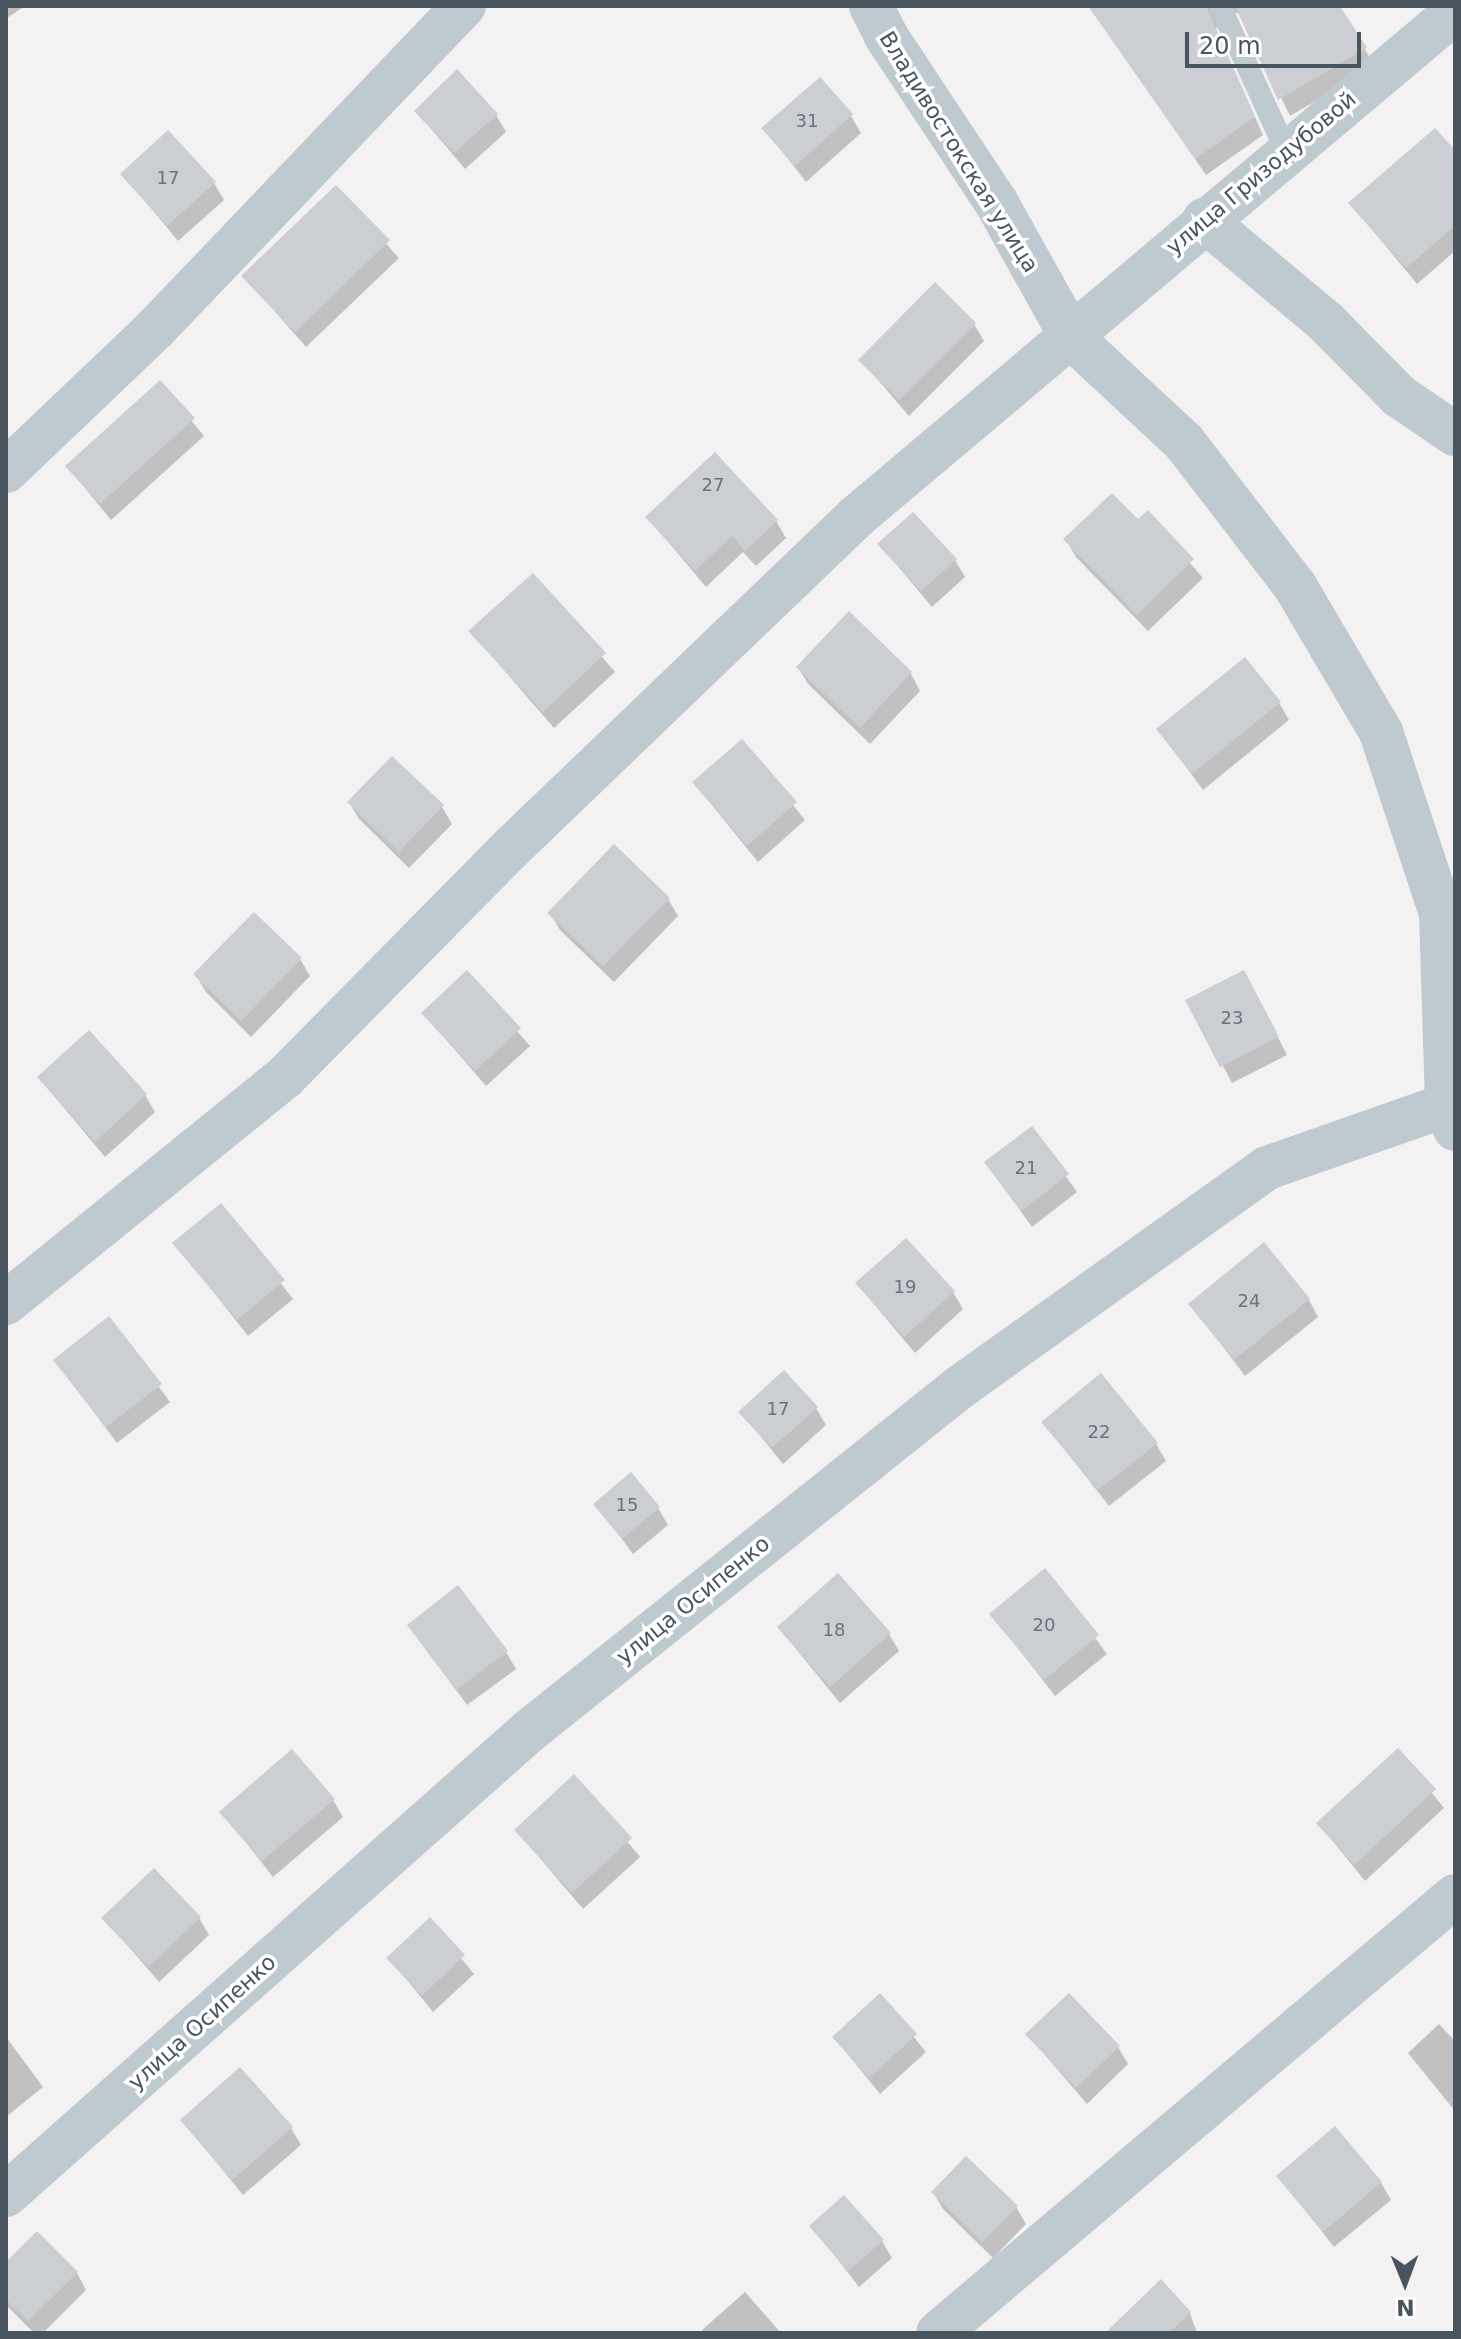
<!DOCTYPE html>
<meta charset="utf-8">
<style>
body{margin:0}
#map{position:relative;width:1461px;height:2339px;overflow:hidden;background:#f3f1f1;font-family:"DejaVu Sans",sans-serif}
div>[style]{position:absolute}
.shadow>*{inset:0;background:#0003}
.building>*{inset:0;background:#cbced3}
.lane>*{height:22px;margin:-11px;padding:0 11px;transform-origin:11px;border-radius:11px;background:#bec9d0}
.street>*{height:44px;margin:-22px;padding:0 22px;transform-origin:22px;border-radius:22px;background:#bec9d0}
span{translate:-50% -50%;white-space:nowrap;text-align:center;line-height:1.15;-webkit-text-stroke:7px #fff;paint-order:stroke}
.number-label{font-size:18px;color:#69737c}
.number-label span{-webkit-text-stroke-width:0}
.street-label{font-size:22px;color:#48555f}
.frame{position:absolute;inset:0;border:8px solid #48555f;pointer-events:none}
.north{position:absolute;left:1365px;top:2243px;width:80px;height:80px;-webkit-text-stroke:6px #fff;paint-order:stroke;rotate:179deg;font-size:22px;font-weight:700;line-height:32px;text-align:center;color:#48555f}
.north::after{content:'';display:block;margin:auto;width:28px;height:36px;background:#48555f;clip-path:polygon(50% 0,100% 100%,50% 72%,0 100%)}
.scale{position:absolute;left:1185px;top:32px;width:176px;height:36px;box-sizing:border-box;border:4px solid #48555f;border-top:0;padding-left:10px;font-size:24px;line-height:28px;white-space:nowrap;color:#48555f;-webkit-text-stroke:6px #fff;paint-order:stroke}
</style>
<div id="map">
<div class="shadow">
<i style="clip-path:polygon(6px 6px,25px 6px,7px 18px)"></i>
<i style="clip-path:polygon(1090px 6px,1338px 6px,1375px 66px,1290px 116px,1241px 14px,1223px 10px,1216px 30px,1263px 135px,1206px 175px)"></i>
<i style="clip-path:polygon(416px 111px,496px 115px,506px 132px,465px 169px)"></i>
<i style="clip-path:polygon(851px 116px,861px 133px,806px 182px,764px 128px)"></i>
<i style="clip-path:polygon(1455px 153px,1455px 251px,1417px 284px,1351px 204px)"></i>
<i style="clip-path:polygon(123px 174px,214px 183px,224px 200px,178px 241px)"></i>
<i style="clip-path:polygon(336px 188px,399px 258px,306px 347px,244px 276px)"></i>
<i style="clip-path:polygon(974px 324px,984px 341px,909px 416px,861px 360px)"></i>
<i style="clip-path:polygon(160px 382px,204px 436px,111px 520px,67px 466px)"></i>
<i style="clip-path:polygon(1147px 513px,1203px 578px,1148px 631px,1076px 557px,1066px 540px,1138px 522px)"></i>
<i style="clip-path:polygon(648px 518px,776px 521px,786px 538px,756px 566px,743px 552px,706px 587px)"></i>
<i style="clip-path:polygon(880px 545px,955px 560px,965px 577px,932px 607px)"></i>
<i style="clip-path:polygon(533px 576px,615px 672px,554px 728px,471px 632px)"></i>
<i style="clip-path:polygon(849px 614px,911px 674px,920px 691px,870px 744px,808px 684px,798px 667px)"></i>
<i style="clip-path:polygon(1279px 703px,1289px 720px,1203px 790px,1158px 729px)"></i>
<i style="clip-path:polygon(742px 742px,805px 820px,758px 862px,694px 783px)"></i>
<i style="clip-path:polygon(349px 802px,442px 807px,452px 824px,409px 868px,359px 819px)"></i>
<i style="clip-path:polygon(668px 899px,678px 916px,614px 982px,560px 930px,550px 913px)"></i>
<i style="clip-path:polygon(300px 959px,310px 976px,251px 1037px,206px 992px,196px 975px)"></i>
<i style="clip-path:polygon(467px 973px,530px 1046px,486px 1086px,424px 1014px)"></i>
<i style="clip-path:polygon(1253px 989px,1287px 1055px,1232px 1083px,1188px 1001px)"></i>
<i style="clip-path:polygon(39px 1078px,145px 1095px,155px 1112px,105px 1157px)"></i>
<i style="clip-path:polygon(1032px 1129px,1077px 1192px,1032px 1227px,986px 1163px)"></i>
<i style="clip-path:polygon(221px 1206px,293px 1299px,248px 1336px,175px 1243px)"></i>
<i style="clip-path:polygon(857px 1284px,953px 1292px,963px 1309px,915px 1353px)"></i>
<i style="clip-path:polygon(1309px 1300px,1318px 1317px,1245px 1376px,1191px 1304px)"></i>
<i style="clip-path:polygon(109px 1318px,170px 1402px,117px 1443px,55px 1360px)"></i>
<i style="clip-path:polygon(816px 1408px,826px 1425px,783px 1464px,741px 1412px)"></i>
<i style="clip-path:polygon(1044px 1423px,1156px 1444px,1166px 1461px,1109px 1506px)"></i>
<i style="clip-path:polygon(596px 1504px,658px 1508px,668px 1525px,633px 1554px)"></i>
<i style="clip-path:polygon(1045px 1571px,1107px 1654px,1055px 1696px,992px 1614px)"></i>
<i style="clip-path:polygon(409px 1626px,506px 1652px,516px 1669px,467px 1705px)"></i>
<i style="clip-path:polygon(779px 1628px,889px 1634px,899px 1651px,840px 1703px)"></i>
<i style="clip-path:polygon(1398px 1751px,1444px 1808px,1365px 1881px,1318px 1823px)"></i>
<i style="clip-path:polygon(574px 1777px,640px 1857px,583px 1909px,516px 1830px)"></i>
<i style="clip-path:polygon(333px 1800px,343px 1817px,273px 1877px,222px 1812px)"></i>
<i style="clip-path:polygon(104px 1918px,199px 1918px,209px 1935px,159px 1982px)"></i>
<i style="clip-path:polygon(430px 1920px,474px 1974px,433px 2012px,389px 1958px)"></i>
<i style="clip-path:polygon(880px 1996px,926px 2052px,880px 2094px,834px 2037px)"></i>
<i style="clip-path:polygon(1439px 2024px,1455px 2041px,1455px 2111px,1408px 2053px)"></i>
<i style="clip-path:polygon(1028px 2035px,1118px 2047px,1128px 2064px,1087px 2104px)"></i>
<i style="clip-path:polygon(6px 2037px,43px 2087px,6px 2117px)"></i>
<i style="clip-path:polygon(182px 2120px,291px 2128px,301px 2145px,243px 2195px)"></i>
<i style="clip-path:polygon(1279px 2176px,1381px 2183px,1391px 2200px,1334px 2247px)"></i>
<i style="clip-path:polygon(933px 2192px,1016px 2207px,1026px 2224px,993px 2258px,943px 2209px)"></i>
<i style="clip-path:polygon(812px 2226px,882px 2241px,892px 2258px,859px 2287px)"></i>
<i style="clip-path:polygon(6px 2265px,77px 2273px,86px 2290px,43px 2333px,34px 2333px,6px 2305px)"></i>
<i style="clip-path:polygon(745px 2292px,781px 2333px,704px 2333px,702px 2330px)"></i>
<i style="clip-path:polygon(1190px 2313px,1197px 2333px,1112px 2333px)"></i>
</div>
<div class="building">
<i style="clip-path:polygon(1088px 6px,1206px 6px,1255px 117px,1195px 159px)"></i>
<i style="clip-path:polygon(1235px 6px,1340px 6px,1367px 48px,1278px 100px)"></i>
<i style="clip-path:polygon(457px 69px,498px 114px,454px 153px,414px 111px)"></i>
<i style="clip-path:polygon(820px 77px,853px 114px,795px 166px,761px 128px)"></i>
<i style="clip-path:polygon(1435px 128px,1455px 150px,1455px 226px,1406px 268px,1348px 203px)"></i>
<i style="clip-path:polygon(168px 130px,216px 182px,167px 226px,120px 174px)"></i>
<i style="clip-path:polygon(336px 185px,390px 240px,295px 332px,241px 276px)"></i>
<i style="clip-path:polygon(935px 282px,976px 323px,899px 400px,858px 360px)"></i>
<i style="clip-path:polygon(160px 380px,195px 418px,100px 504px,65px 466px)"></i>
<i style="clip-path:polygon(715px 452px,778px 520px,745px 551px,732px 536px,695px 571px,645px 517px)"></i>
<i style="clip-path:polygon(1112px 493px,1138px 519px,1148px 510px,1194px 559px,1137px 615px,1063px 539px)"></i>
<i style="clip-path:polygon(913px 512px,957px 559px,921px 591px,877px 544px)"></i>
<i style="clip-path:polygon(533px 573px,606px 653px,543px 712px,468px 631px)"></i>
<i style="clip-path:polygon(849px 611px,912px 672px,860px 728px,796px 667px)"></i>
<i style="clip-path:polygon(1245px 657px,1281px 702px,1192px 774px,1156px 729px)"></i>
<i style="clip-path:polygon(742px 739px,797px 802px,747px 846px,692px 782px)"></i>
<i style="clip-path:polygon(392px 756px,444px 805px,399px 852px,347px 802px)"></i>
<i style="clip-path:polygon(614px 844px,670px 898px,603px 966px,547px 913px)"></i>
<i style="clip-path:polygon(254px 912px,302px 958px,241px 1021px,193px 974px)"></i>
<i style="clip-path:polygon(467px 970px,521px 1028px,475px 1071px,421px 1013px)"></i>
<i style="clip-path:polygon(1244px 970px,1279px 1037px,1220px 1067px,1185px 1000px)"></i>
<i style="clip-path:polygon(89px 1030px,147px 1094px,95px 1142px,37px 1077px)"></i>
<i style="clip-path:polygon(1032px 1126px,1069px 1174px,1021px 1211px,984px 1162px)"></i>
<i style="clip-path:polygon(221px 1203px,285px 1280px,237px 1320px,172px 1243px)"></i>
<i style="clip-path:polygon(906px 1238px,955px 1291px,904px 1337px,855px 1283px)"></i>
<i style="clip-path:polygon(1264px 1242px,1310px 1299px,1234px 1360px,1188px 1304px)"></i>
<i style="clip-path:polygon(109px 1316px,162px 1384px,106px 1427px,53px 1360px)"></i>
<i style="clip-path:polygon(784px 1370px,818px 1407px,772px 1448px,738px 1412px)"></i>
<i style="clip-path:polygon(1101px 1373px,1158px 1443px,1098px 1490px,1041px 1422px)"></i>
<i style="clip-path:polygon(631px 1472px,660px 1507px,622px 1539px,593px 1504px)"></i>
<i style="clip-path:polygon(1045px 1568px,1099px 1635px,1044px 1680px,989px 1614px)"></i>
<i style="clip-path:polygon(838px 1573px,891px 1633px,830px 1687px,777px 1627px)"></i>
<i style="clip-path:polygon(458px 1585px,508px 1651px,456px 1690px,407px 1625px)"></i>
<i style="clip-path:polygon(1398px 1748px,1436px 1789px,1354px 1865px,1316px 1823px)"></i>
<i style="clip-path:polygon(292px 1749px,335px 1799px,262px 1861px,219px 1812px)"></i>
<i style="clip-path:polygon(574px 1774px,632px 1838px,572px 1893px,514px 1830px)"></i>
<i style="clip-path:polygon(154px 1868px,201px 1917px,148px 1967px,101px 1918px)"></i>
<i style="clip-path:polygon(430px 1917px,465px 1955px,422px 1996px,386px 1958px)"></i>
<i style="clip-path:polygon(880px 1993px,917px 2034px,869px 2078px,832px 2037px)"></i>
<i style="clip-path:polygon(1069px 1993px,1120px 2046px,1076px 2088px,1025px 2034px)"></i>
<i style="clip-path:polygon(240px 2067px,293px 2127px,232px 2180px,180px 2120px)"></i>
<i style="clip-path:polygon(1335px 2126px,1382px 2182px,1323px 2232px,1276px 2176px)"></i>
<i style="clip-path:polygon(966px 2156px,1018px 2206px,982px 2242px,931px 2192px)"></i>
<i style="clip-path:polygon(844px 2195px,884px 2240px,848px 2271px,809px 2226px)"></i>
<i style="clip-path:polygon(37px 2231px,78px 2272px,28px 2321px,6px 2300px,6px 2262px)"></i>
<i style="clip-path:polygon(1161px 2279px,1191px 2312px,1169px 2333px,1105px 2333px)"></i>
</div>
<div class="lane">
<i style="left:1220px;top:6px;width:159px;rotate:65.5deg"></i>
</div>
<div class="street">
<i style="left:871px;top:6px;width:34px;rotate:63deg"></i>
<i style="left:886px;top:36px;width:199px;rotate:56.5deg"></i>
<i style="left:996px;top:202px;width:156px;rotate:60.8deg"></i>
<i style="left:1072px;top:338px;width:153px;rotate:42.9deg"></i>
<i style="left:1184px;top:442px;width:182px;rotate:52.4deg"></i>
<i style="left:1295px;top:586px;width:169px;rotate:59.5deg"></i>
<i style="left:1381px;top:732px;width:191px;rotate:71.7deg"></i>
<i style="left:1441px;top:913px;width:192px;rotate:88.2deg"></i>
<i style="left:1447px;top:1105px;width:25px;rotate:72deg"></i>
<i style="left:1204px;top:220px;width:159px;rotate:39.9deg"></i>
<i style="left:1326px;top:322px;width:104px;rotate:45.4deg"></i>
<i style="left:1399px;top:396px;width:68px;rotate:34.2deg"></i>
<i style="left:6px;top:471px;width:206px;rotate:-43.6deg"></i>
<i style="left:155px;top:329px;width:447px;rotate:-46.3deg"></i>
<i style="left:6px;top:1303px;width:358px;rotate:-39deg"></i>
<i style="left:284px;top:1078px;width:325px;rotate:-45.4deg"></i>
<i style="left:512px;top:847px;width:477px;rotate:-43.8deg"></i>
<i style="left:856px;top:517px;width:783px;rotate:-40.13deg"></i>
<i style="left:6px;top:2195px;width:699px;rotate:-41.58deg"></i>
<i style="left:529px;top:1731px;width:551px;rotate:-38.59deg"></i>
<i style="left:960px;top:1387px;width:377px;rotate:-35.5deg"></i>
<i style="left:1267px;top:1168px;width:191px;rotate:-19.3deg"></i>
<i style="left:938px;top:2333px;width:677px;rotate:-40.21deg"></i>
</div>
<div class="number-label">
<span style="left:807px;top:121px">31</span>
<span style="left:168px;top:178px">17</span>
<span style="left:713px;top:485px">27</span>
<span style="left:1232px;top:1018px">23</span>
<span style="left:1026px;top:1168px">21</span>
<span style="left:905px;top:1287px">19</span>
<span style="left:1249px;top:1301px">24</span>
<span style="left:778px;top:1409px">17</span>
<span style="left:1099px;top:1432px">22</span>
<span style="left:627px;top:1505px">15</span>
<span style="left:1044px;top:1625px">20</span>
<span style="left:834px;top:1630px">18</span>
</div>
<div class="street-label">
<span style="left:959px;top:152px;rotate:58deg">Владивостокская улица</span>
<span style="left:1261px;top:173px;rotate:-40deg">улица Гризодубовой</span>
<span style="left:693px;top:1600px;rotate:-39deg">улица Осипенко</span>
<span style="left:202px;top:2022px;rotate:-42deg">улица Осипенко</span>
</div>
<div class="frame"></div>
<div class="north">N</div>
<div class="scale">20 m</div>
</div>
